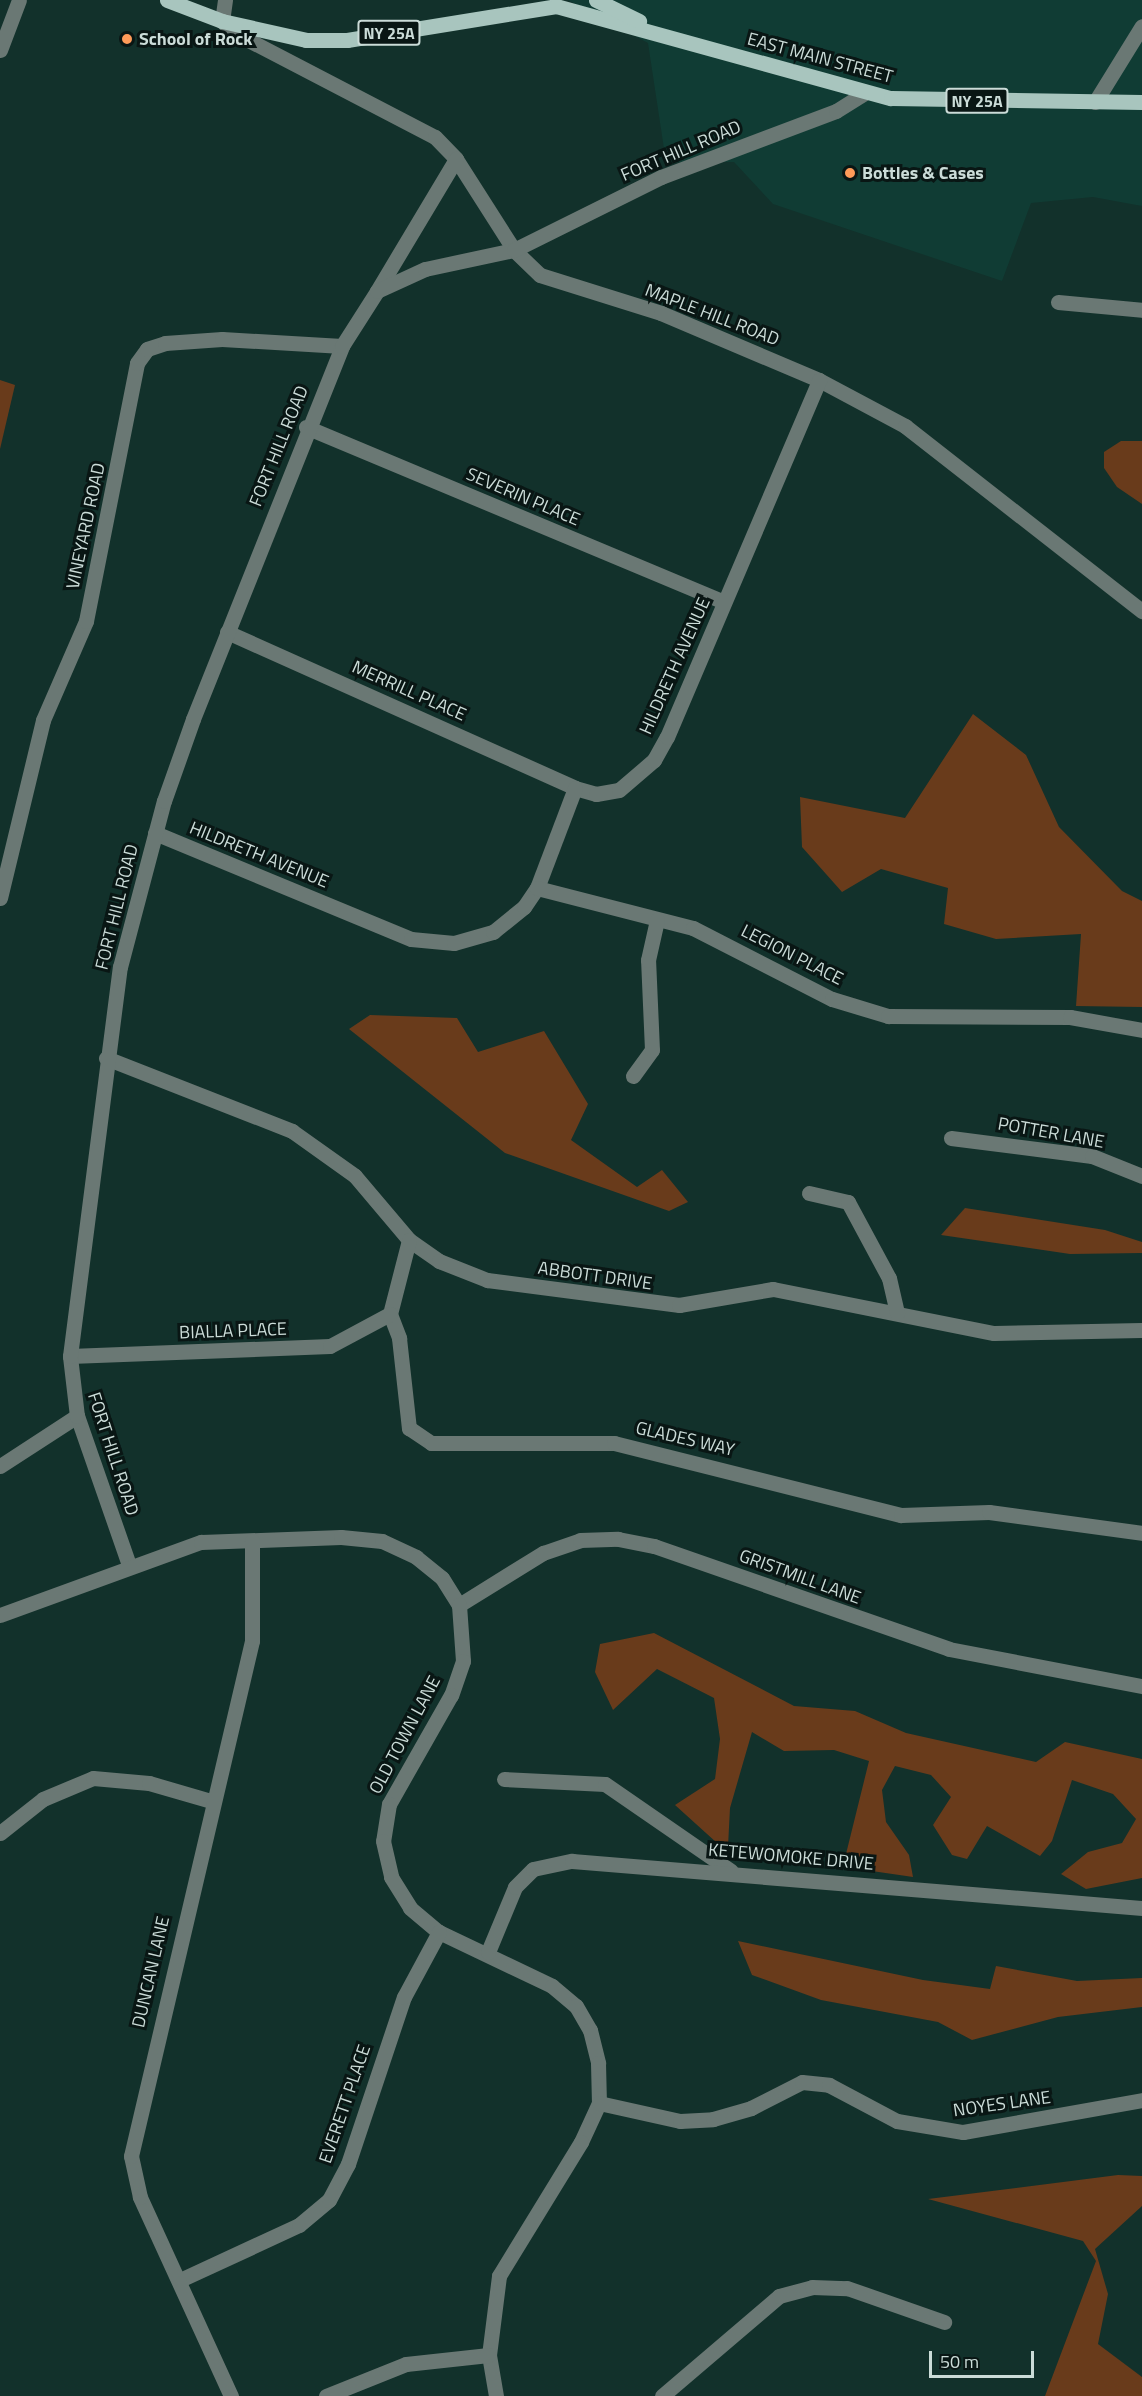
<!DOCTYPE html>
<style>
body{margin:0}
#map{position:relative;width:1142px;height:2396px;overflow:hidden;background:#12312b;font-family:"Titillium Web",sans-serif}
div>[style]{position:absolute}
.built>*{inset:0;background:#103c34}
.green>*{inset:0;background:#693b1b}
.minor>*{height:15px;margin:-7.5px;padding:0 7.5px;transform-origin:7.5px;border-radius:7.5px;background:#6a7874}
.major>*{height:15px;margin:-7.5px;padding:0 7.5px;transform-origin:7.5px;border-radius:7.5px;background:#a8c5be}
.dots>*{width:16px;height:16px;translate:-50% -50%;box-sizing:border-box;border:3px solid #091614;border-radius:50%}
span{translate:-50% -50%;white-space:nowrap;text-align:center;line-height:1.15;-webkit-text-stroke:6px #091614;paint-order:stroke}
.shield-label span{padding:2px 4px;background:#091614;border:2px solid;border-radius:4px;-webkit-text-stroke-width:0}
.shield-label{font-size:16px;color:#cbdcd8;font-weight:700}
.poi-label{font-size:18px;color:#cbdcd8;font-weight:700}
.left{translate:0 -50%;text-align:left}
.street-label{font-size:18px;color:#cbdcd8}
.scale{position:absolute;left:929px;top:2351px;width:105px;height:27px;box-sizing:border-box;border:3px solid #cbdcd8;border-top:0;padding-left:8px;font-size:18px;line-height:21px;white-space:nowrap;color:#cbdcd8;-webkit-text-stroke:4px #091614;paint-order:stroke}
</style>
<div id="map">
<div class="built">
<i style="clip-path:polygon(568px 0,1142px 0,1142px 206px,1093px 197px,1031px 203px,1002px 281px,773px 204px,734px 162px,666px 162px,648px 43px)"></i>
</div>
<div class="green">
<i style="clip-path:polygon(0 380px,15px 385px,0 449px)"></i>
<i style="clip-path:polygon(1121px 441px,1142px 441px,1142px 504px,1117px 487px,1104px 468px,1104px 452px)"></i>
<i style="clip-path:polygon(973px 714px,1026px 755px,1059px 827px,1122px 891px,1142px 901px,1142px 1007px,1076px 1006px,1081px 934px,996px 939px,944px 924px,948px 888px,881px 869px,842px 892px,802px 847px,800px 797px,905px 818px)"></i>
<i style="clip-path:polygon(370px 1015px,457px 1018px,478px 1052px,544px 1031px,588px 1104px,571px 1140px,637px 1187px,662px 1170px,688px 1202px,669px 1211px,505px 1153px,349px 1029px)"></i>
<i style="clip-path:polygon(965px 1208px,1105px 1230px,1142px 1242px,1142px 1253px,1070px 1254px,941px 1235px)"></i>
<i style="clip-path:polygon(654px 1633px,794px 1706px,855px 1711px,906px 1733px,1036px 1762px,1065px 1742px,1142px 1759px,1142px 1878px,1086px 1889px,1061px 1874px,1088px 1852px,1122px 1843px,1136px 1819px,1113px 1794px,1072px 1780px,1052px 1841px,1040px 1856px,987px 1826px,967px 1859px,952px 1855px,933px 1825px,951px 1797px,931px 1775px,895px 1766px,882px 1790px,886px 1822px,909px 1855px,913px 1877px,865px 1870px,845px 1858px,869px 1761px,834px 1750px,784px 1751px,752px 1732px,730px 1808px,728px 1847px,717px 1843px,675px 1805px,715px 1779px,720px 1739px,714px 1698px,657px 1669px,613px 1710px,595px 1672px,600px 1644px)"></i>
<i style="clip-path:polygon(738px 1941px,923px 1980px,990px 1989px,996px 1966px,1077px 1981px,1142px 1978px,1142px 2007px,1058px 2017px,972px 2040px,938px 2022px,821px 2000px,752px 1975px)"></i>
<i style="clip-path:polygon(1118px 2175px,1142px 2176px,1142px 2206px,1095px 2249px,1108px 2294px,1098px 2344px,1142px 2377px,1142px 2396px,1045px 2396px,1096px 2261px,1083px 2241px,928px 2199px)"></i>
</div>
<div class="minor">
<i style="left:225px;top:0;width:21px;rotate:98deg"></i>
<i style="left:222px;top:21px;width:18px;rotate:43deg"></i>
<i style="left:235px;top:33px;width:225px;rotate:27.5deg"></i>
<i style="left:435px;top:137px;width:30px;rotate:46deg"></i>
<i style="left:456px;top:159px;width:108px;rotate:57.5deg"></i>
<i style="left:514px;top:250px;width:36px;rotate:44deg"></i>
<i style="left:540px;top:275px;width:127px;rotate:17.4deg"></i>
<i style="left:661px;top:313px;width:172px;rotate:23deg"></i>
<i style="left:819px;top:380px;width:98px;rotate:28.1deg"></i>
<i style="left:905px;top:426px;width:301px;rotate:38deg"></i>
<i style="left:0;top:50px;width:53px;rotate:-69.2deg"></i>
<i style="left:1095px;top:102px;width:89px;rotate:-58.3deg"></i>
<i style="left:377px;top:291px;width:154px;rotate:-59.1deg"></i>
<i style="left:1058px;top:302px;width:84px;rotate:5.4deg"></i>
<i style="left:306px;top:427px;width:453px;rotate:22.7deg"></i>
<i style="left:227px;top:632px;width:381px;rotate:24.1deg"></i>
<i style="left:575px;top:788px;width:22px;rotate:16deg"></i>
<i style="left:596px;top:794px;width:23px;rotate:-10deg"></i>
<i style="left:619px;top:790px;width:46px;rotate:-40.6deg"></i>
<i style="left:654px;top:760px;width:26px;rotate:-61deg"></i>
<i style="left:667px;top:737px;width:388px;rotate:-66.9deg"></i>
<i style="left:155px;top:833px;width:277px;rotate:22.5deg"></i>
<i style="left:411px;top:939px;width:43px;rotate:5.3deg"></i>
<i style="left:454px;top:943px;width:41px;rotate:-15.8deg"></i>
<i style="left:493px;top:932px;width:40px;rotate:-39deg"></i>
<i style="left:524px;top:907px;width:23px;rotate:-56deg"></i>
<i style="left:537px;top:888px;width:107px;rotate:-69.2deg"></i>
<i style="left:537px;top:888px;width:161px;rotate:14.4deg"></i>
<i style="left:693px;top:928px;width:156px;rotate:27.1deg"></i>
<i style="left:832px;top:999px;width:59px;rotate:16.9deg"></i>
<i style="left:888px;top:1016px;width:182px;rotate:0.3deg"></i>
<i style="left:1070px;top:1017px;width:73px;rotate:10.2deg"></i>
<i style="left:0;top:898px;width:183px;rotate:-76.4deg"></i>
<i style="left:43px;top:720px;width:108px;rotate:-66.5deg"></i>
<i style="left:86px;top:621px;width:263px;rotate:-78.8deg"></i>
<i style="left:137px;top:363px;width:17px;rotate:-54deg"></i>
<i style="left:147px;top:349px;width:19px;rotate:-18deg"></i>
<i style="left:165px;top:343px;width:57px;rotate:-4deg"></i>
<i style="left:222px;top:339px;width:120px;rotate:3.3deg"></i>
<i style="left:106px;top:1058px;width:200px;rotate:21.4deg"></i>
<i style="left:292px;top:1131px;width:77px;rotate:35.5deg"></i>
<i style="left:355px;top:1176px;width:84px;rotate:49.8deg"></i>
<i style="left:409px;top:1240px;width:37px;rotate:35deg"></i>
<i style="left:439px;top:1261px;width:52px;rotate:21.6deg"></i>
<i style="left:487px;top:1280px;width:194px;rotate:7.4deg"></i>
<i style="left:679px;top:1305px;width:95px;rotate:-9.7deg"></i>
<i style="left:773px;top:1289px;width:225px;rotate:11.3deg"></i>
<i style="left:994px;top:1333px;width:148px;rotate:-1.2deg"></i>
<i style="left:633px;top:1076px;width:32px;rotate:-54deg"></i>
<i style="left:652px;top:1050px;width:90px;rotate:-92.5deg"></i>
<i style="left:648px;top:960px;width:41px;rotate:-77.3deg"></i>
<i style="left:951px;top:1138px;width:142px;rotate:7.3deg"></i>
<i style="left:1092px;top:1156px;width:54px;rotate:21.8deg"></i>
<i style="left:809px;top:1193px;width:40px;rotate:13deg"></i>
<i style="left:848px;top:1202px;width:86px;rotate:61.7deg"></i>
<i style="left:889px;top:1278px;width:36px;rotate:77deg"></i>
<i style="left:409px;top:1240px;width:76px;rotate:104.4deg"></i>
<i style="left:390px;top:1314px;width:26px;rotate:69deg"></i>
<i style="left:399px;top:1338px;width:91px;rotate:83.7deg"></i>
<i style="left:409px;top:1428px;width:27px;rotate:34deg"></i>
<i style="left:431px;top:1443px;width:183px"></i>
<i style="left:614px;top:1443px;width:296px;rotate:14.1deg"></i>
<i style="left:901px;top:1515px;width:88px;rotate:-2deg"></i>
<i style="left:989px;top:1512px;width:154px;rotate:7.8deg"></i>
<i style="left:70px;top:1356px;width:260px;rotate:-2.2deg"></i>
<i style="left:330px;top:1346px;width:68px;rotate:-28.1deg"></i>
<i style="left:0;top:1466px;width:92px;rotate:-33deg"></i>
<i style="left:129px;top:1565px;width:158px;rotate:-109.2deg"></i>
<i style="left:77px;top:1416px;width:60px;rotate:-96.7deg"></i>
<i style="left:70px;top:1356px;width:392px;rotate:-82.7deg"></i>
<i style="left:120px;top:967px;width:172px;rotate:-75.2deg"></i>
<i style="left:164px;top:801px;width:87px;rotate:-70.5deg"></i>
<i style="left:193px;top:719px;width:402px;rotate:-68.2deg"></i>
<i style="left:342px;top:346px;width:65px;rotate:-57.5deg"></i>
<i style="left:377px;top:291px;width:53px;rotate:-24.6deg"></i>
<i style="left:425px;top:269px;width:91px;rotate:-12.1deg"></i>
<i style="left:514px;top:250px;width:164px;rotate:-26.4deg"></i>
<i style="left:661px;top:177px;width:187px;rotate:-20.7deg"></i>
<i style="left:836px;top:111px;width:34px;rotate:-32deg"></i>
<i style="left:459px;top:1605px;width:99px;rotate:-31.8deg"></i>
<i style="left:543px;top:1553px;width:39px;rotate:-19deg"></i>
<i style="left:580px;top:1540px;width:38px;rotate:-2deg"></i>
<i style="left:618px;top:1539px;width:37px;rotate:11deg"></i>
<i style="left:654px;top:1546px;width:312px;rotate:19.2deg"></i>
<i style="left:949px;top:1649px;width:197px;rotate:10.9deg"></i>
<i style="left:0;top:1615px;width:214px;rotate:-20deg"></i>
<i style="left:201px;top:1542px;width:140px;rotate:-2deg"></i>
<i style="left:341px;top:1537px;width:41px;rotate:5.6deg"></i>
<i style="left:382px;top:1541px;width:38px;rotate:25deg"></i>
<i style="left:416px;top:1557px;width:33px;rotate:39deg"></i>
<i style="left:442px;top:1578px;width:32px;rotate:58deg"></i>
<i style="left:459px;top:1605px;width:56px;rotate:85.9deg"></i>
<i style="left:463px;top:1661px;width:36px;rotate:109deg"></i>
<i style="left:451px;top:1695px;width:125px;rotate:119.6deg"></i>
<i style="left:389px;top:1804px;width:37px;rotate:99deg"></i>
<i style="left:383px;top:1841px;width:37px;rotate:77deg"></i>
<i style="left:391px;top:1877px;width:36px;rotate:58deg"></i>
<i style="left:410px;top:1908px;width:38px;rotate:40deg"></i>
<i style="left:439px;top:1932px;width:125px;rotate:25.5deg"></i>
<i style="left:552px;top:1986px;width:31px;rotate:40deg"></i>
<i style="left:576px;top:2006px;width:28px;rotate:60deg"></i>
<i style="left:590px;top:2030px;width:34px;rotate:76deg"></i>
<i style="left:598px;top:2063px;width:40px;rotate:88.6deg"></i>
<i style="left:599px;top:2103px;width:43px;rotate:114.8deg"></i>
<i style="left:581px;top:2142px;width:157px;rotate:121.5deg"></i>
<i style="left:499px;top:2276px;width:80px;rotate:97.2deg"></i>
<i style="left:489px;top:2355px;width:42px;rotate:80.3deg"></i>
<i style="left:504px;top:1779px;width:101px;rotate:2.8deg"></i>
<i style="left:605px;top:1784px;width:153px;rotate:34.6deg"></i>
<i style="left:0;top:1833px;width:55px;rotate:-38.3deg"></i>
<i style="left:43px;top:1799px;width:54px;rotate:-22.8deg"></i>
<i style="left:93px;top:1778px;width:56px;rotate:5.1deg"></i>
<i style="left:149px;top:1783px;width:65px;rotate:16.2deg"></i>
<i style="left:488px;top:1952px;width:70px;rotate:-67.4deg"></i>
<i style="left:515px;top:1887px;width:25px;rotate:-45deg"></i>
<i style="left:533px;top:1869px;width:40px;rotate:-12deg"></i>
<i style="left:572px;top:1861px;width:572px;rotate:4.71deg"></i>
<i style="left:599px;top:2103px;width:83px;rotate:12.5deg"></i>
<i style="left:680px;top:2121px;width:33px;rotate:-3deg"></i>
<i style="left:713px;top:2119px;width:40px;rotate:-16deg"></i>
<i style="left:751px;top:2108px;width:57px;rotate:-27deg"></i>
<i style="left:802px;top:2082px;width:27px;rotate:6deg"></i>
<i style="left:829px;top:2085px;width:77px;rotate:27.9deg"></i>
<i style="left:897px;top:2121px;width:67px;rotate:9.5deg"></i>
<i style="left:963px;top:2132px;width:182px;rotate:-10.1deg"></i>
<i style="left:180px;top:2280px;width:131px;rotate:-24.8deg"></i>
<i style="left:299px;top:2225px;width:39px;rotate:-40deg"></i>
<i style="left:329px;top:2200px;width:41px;rotate:-62.2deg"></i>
<i style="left:348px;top:2164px;width:176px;rotate:-71.5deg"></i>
<i style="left:404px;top:1997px;width:74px;rotate:-61.7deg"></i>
<i style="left:231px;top:2396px;width:219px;rotate:-114.6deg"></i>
<i style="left:140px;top:2197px;width:42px;rotate:-102.4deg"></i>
<i style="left:131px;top:2156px;width:529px;rotate:-76.78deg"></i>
<i style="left:252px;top:1641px;width:100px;rotate:-90deg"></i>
<i style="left:326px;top:2396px;width:86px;rotate:-21.8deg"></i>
<i style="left:406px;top:2364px;width:83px;rotate:-6.2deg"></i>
<i style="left:662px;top:2396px;width:154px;rotate:-40.5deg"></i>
<i style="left:779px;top:2296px;width:34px;rotate:-15deg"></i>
<i style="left:812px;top:2287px;width:35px;rotate:2deg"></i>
<i style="left:847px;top:2288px;width:103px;rotate:19.3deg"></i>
</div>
<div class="major">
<i style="left:167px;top:0;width:59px;rotate:20.9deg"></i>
<i style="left:222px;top:21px;width:86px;rotate:12.7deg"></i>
<i style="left:306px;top:40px;width:41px"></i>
<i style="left:347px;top:40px;width:212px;rotate:-9.2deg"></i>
<i style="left:556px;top:6px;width:347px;rotate:15.4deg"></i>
<i style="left:891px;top:98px;width:251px;rotate:0.9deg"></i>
<i style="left:596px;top:0;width:48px;rotate:26deg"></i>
</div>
<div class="dots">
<i style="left:127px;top:39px;background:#fe9b59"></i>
<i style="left:850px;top:173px;background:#fe9b59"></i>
</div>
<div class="shield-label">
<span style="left:389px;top:33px">NY 25A</span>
<span style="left:977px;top:101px">NY 25A</span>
</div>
<div class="poi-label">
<span class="left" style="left:139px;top:39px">School of Rock</span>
<span class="left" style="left:862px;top:173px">Bottles &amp; Cases</span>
</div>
<div class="street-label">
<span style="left:820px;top:58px;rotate:15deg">EAST MAIN STREET</span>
<span style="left:681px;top:151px;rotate:-23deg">FORT HILL ROAD</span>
<span style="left:712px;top:315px;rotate:21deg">MAPLE HILL ROAD</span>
<span style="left:279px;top:446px;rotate:-68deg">FORT HILL ROAD</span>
<span style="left:523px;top:497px;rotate:23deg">SEVERIN PLACE</span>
<span style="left:86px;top:526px;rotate:-78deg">VINEYARD ROAD</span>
<span style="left:675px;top:666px;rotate:-66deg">HILDRETH AVENUE</span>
<span style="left:409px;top:691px;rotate:24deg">MERRILL PLACE</span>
<span style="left:259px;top:855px;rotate:22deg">HILDRETH AVENUE</span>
<span style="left:117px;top:907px;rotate:-76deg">FORT HILL ROAD</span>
<span style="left:792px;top:955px;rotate:27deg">LEGION PLACE</span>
<span style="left:1051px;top:1133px;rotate:10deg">POTTER LANE</span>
<span style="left:595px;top:1276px;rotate:8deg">ABBOTT DRIVE</span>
<span style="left:233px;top:1331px;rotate:-2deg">BIALLA PLACE</span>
<span style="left:685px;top:1439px;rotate:13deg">GLADES WAY</span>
<span style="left:113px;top:1454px;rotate:72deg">FORT HILL ROAD</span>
<span style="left:800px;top:1577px;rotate:20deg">GRISTMILL LANE</span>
<span style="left:405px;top:1735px;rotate:-62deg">OLD TOWN LANE</span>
<span style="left:791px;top:1857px;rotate:5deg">KETEWOMOKE DRIVE</span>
<span style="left:151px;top:1972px;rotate:-77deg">DUNCAN LANE</span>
<span style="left:345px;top:2104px;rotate:-71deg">EVERETT PLACE</span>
<span style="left:1002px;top:2104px;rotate:-8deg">NOYES LANE</span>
</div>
<div class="scale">50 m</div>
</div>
